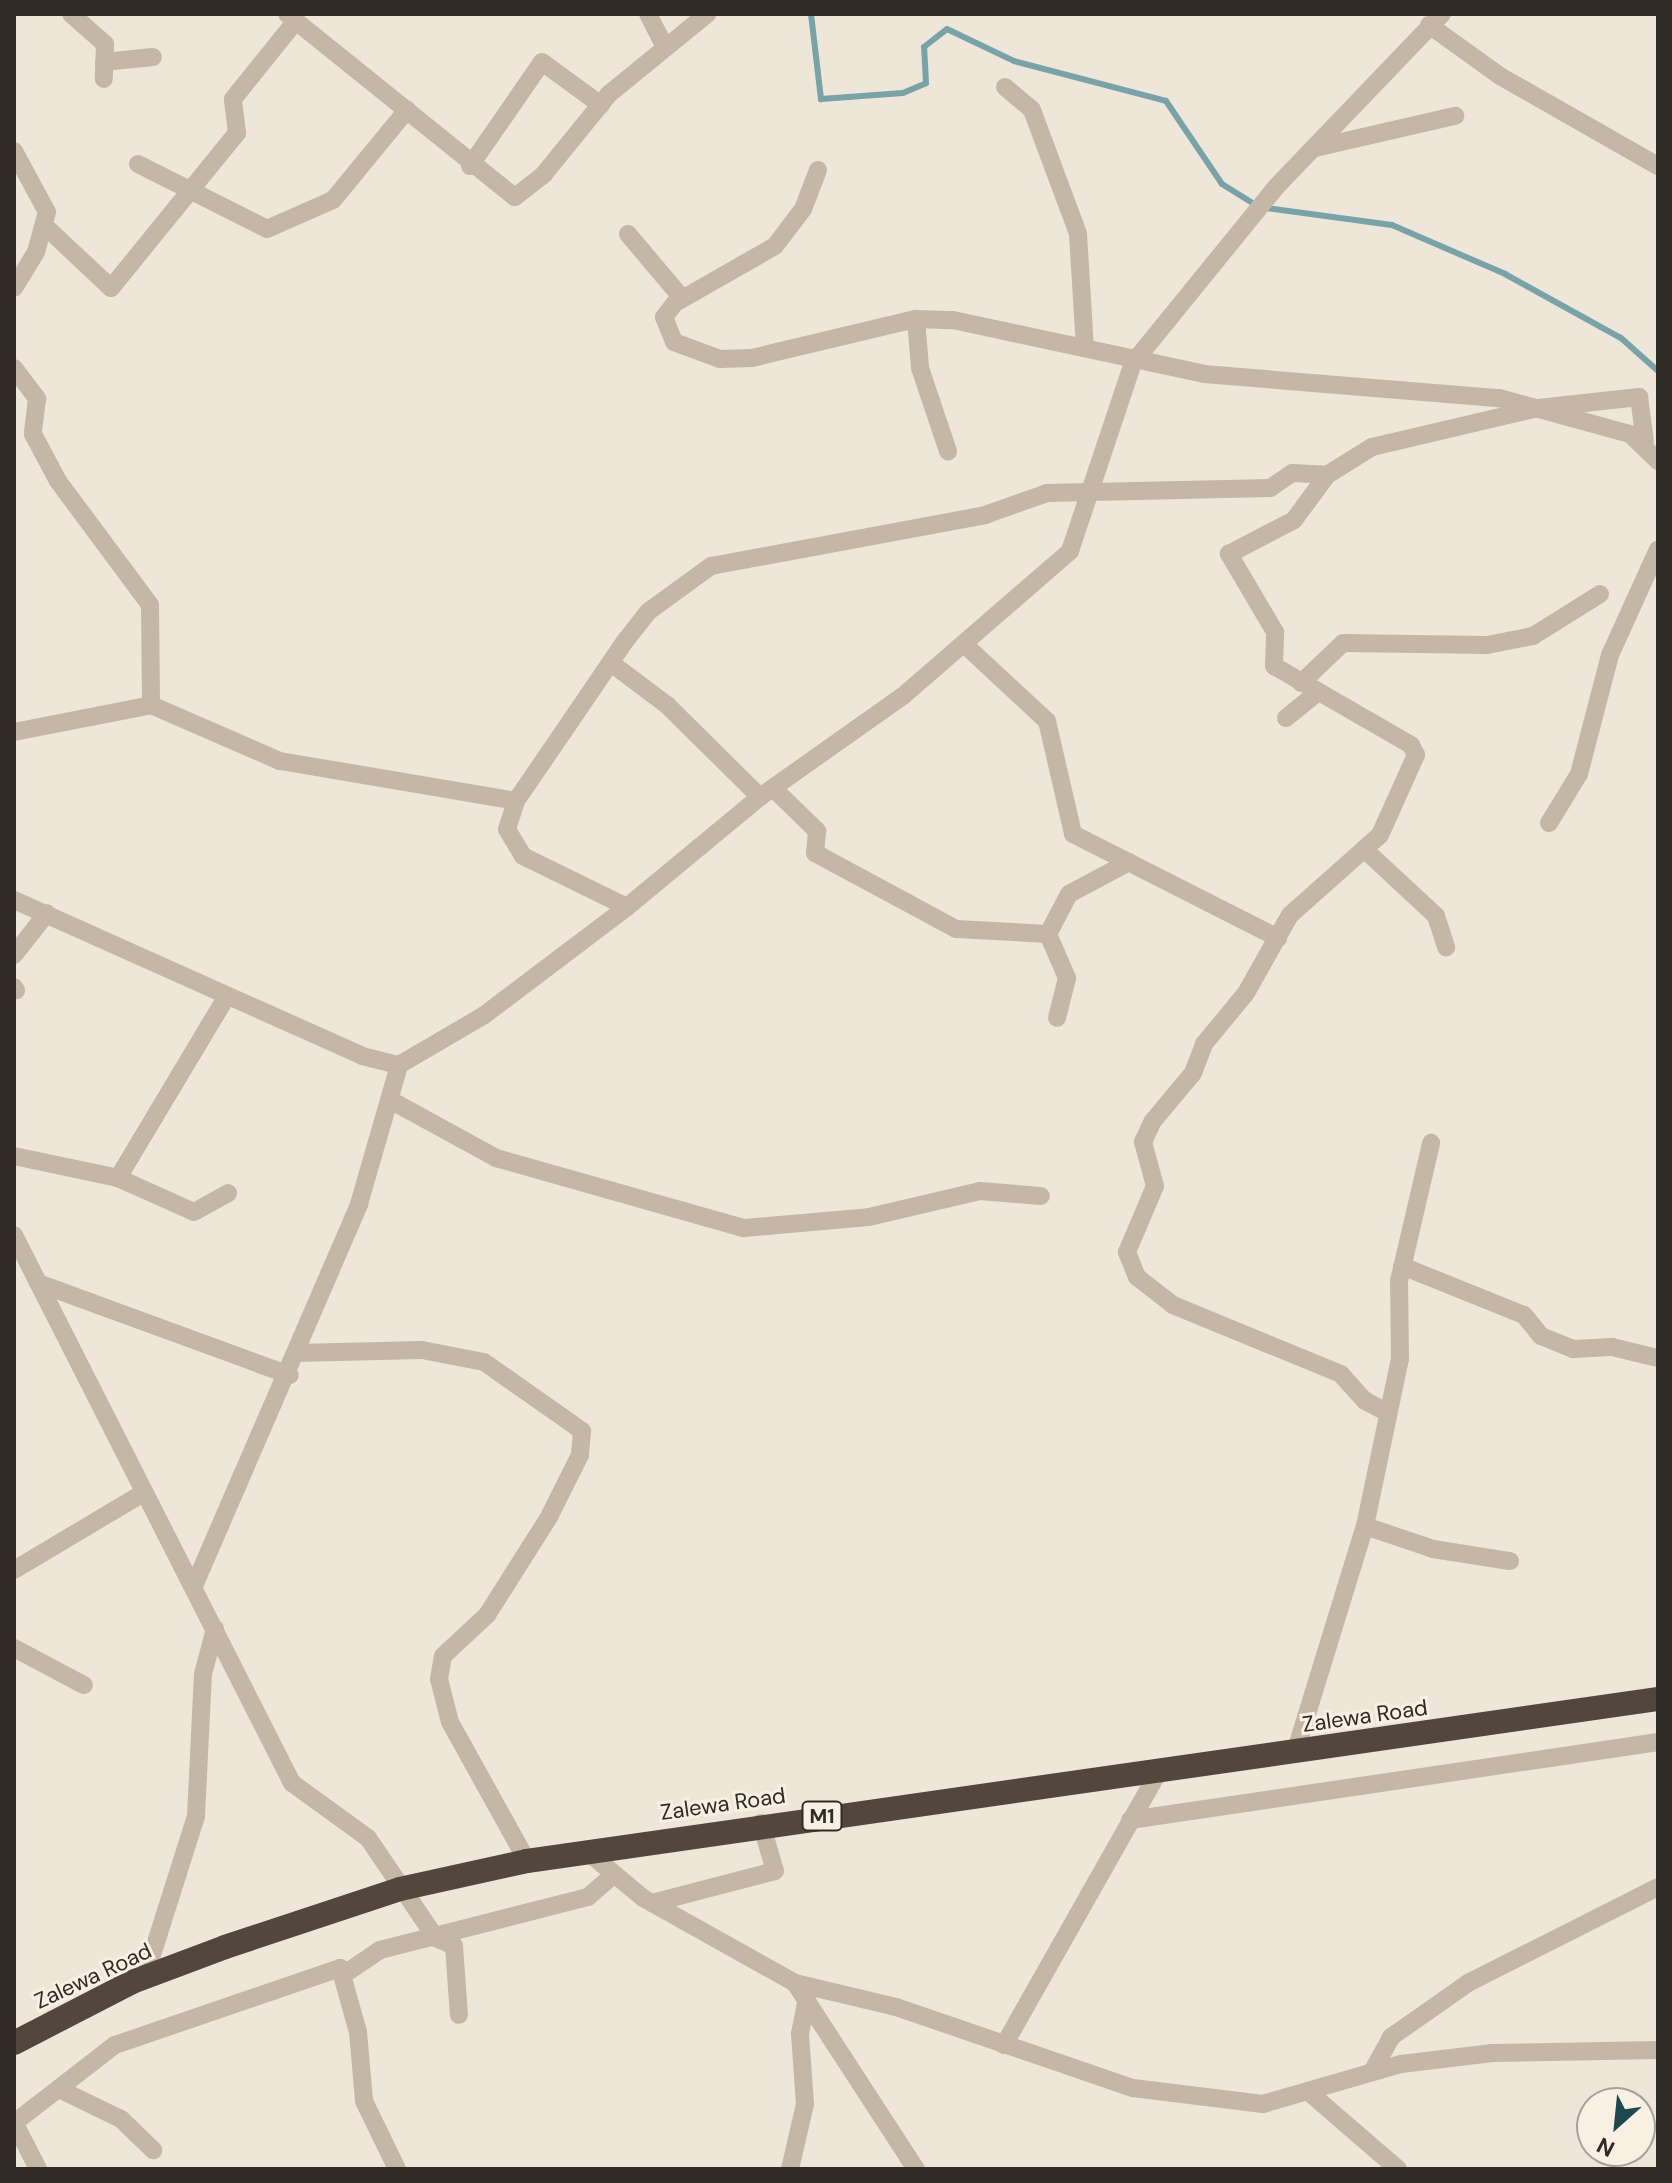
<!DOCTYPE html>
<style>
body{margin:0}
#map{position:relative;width:1672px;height:2183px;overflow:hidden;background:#eee6d8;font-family:"DM Sans",sans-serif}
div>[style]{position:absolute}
.stream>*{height:6px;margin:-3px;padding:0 3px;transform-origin:3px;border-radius:3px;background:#79a2a9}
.minor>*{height:18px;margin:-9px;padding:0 9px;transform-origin:9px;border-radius:9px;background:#c5b7a5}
.highway>*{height:24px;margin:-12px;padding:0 12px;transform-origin:12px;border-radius:12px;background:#52463d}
span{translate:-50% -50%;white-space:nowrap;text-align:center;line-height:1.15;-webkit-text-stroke:6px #f7f0e3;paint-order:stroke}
.shield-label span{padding:2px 6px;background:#f7f0e3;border:2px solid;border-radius:6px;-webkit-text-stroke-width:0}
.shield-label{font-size:20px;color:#312b26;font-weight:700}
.street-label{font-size:22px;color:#312b26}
.frame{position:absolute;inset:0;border:16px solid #312b26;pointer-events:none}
.north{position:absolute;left:1576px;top:2087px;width:80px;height:80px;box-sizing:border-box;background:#f7f0e3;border:2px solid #a8a197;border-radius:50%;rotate:207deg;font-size:22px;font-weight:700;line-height:32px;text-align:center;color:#312b26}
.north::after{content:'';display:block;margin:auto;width:28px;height:36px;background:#1f474f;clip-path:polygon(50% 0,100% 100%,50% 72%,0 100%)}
</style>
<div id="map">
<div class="stream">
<i style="left:811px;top:14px;width:86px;rotate:83.3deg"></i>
<i style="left:821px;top:99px;width:82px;rotate:-4.2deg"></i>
<i style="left:903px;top:93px;width:25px;rotate:-23deg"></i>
<i style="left:926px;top:83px;width:36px;rotate:-93deg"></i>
<i style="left:924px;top:47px;width:29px;rotate:-38deg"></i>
<i style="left:947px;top:29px;width:74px;rotate:25.5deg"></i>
<i style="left:1014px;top:61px;width:157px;rotate:14.7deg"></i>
<i style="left:1166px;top:101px;width:100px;rotate:56deg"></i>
<i style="left:1222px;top:184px;width:44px;rotate:31.9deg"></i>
<i style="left:1259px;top:207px;width:134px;rotate:7.7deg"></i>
<i style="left:1392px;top:225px;width:123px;rotate:23.4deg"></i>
<i style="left:1505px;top:274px;width:132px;rotate:28.9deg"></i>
<i style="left:1621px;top:338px;width:50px;rotate:41.7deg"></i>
</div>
<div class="minor">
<i style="left:71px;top:14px;width:45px;rotate:41.4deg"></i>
<i style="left:105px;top:44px;width:35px;rotate:92deg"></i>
<i style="left:287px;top:14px;width:292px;rotate:38.8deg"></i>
<i style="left:515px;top:197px;width:37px;rotate:-38deg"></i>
<i style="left:544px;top:174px;width:103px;rotate:-50.9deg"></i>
<i style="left:609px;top:94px;width:127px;rotate:-39.2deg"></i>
<i style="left:648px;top:14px;width:35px;rotate:63deg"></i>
<i style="left:1429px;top:25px;width:87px;rotate:35.7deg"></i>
<i style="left:1500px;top:76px;width:182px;rotate:29.7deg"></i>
<i style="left:104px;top:62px;width:49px;rotate:-5.8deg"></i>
<i style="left:1005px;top:87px;width:35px;rotate:40deg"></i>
<i style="left:1032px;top:110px;width:132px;rotate:69.6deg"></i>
<i style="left:1078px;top:234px;width:114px;rotate:86.5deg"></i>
<i style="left:1315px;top:148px;width:144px;rotate:-12.9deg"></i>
<i style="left:14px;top:151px;width:69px;rotate:61.6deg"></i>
<i style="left:47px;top:212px;width:41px;rotate:105.4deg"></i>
<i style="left:36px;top:252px;width:42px;rotate:121.4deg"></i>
<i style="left:138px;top:164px;width:144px;rotate:26.7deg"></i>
<i style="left:267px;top:229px;width:72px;rotate:-23.7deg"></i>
<i style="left:333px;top:200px;width:117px;rotate:-50.6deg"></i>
<i style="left:470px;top:166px;width:126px;rotate:-55.3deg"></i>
<i style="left:542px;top:62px;width:73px;rotate:36.1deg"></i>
<i style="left:818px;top:170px;width:42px;rotate:111deg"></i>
<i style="left:803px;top:209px;width:46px;rotate:127.1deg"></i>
<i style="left:775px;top:246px;width:115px;rotate:150.3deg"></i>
<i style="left:675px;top:303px;width:18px;rotate:128deg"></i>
<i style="left:664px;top:317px;width:27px;rotate:68deg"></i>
<i style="left:674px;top:342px;width:49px;rotate:20.3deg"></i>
<i style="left:720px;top:359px;width:32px;rotate:-2deg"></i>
<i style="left:752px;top:358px;width:169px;rotate:-13.4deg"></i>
<i style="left:916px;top:319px;width:37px;rotate:2deg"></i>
<i style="left:953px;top:320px;width:257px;rotate:12.1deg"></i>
<i style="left:1204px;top:374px;width:296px;rotate:4.7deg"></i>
<i style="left:1499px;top:398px;width:136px;rotate:15.4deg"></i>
<i style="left:1630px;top:434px;width:39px;rotate:44deg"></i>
<i style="left:46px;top:227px;width:89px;rotate:43.2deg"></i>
<i style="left:111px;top:288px;width:200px;rotate:-50.9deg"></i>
<i style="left:237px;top:133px;width:34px;rotate:-97deg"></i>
<i style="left:233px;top:99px;width:99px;rotate:-51.2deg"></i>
<i style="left:628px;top:234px;width:82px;rotate:49.9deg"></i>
<i style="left:916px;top:319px;width:49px;rotate:85.3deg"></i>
<i style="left:920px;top:368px;width:88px;rotate:71.4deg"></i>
<i style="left:14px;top:368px;width:39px;rotate:53deg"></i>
<i style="left:37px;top:399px;width:35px;rotate:97deg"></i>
<i style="left:33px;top:434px;width:53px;rotate:62deg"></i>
<i style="left:58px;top:481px;width:154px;rotate:53.4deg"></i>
<i style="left:150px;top:605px;width:100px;rotate:89.4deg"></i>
<i style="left:964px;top:644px;width:113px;rotate:42.9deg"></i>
<i style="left:1047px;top:721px;width:116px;rotate:77deg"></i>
<i style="left:1073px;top:834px;width:230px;rotate:26.9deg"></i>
<i style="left:611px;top:663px;width:70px;rotate:36.9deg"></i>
<i style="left:667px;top:705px;width:131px;rotate:44.7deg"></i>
<i style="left:1301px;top:683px;width:58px;rotate:-43.6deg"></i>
<i style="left:1343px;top:643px;width:144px;rotate:0.8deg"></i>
<i style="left:1487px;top:645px;width:47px;rotate:-11.1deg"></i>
<i style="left:1533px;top:636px;width:79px;rotate:-32.1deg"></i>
<i style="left:1286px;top:718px;width:38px;rotate:-39deg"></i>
<i style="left:14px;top:732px;width:140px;rotate:-11.1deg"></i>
<i style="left:151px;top:705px;width:141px;rotate:23.5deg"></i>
<i style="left:280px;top:761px;width:239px;rotate:9.6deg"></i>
<i style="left:773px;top:788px;width:62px;rotate:44.3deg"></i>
<i style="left:817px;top:831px;width:22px;rotate:95deg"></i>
<i style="left:815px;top:853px;width:160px;rotate:28.3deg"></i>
<i style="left:956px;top:929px;width:92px;rotate:3.1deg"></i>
<i style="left:1048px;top:934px;width:45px;rotate:-62.3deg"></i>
<i style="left:1069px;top:894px;width:68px;rotate:-28.1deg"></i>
<i style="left:1549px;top:823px;width:57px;rotate:-58.5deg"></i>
<i style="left:1579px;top:774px;width:123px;rotate:-75.4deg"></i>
<i style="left:1610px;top:655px;width:116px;rotate:-65.6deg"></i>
<i style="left:1364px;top:849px;width:98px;rotate:42.9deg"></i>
<i style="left:1436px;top:916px;width:33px;rotate:72deg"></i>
<i style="left:14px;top:900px;width:381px;rotate:24.1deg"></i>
<i style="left:362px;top:1056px;width:38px;rotate:14deg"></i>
<i style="left:627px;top:907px;width:116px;rotate:-153.9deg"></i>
<i style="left:523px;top:856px;width:31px;rotate:-121deg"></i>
<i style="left:507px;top:829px;width:29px;rotate:-72deg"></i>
<i style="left:516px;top:801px;width:195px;rotate:-55.7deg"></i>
<i style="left:626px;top:640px;width:37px;rotate:-52deg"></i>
<i style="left:649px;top:611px;width:77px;rotate:-36deg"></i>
<i style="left:711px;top:566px;width:279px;rotate:-10.5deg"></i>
<i style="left:985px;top:515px;width:66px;rotate:-19.5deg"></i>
<i style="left:1047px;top:493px;width:223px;rotate:-1.3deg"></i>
<i style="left:1270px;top:488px;width:27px;rotate:-34deg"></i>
<i style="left:1292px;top:473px;width:35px;rotate:3deg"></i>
<i style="left:1048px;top:934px;width:48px;rotate:66.6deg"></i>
<i style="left:1067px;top:978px;width:41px;rotate:104deg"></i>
<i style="left:14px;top:955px;width:53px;rotate:-51.8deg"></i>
<i style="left:14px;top:987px;width:4px;rotate:56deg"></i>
<i style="left:392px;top:1101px;width:119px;rotate:28.7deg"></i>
<i style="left:496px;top:1158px;width:258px;rotate:15.8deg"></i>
<i style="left:744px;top:1228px;width:125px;rotate:-5deg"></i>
<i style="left:869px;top:1217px;width:114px;rotate:-13.2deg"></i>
<i style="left:980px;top:1191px;width:61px;rotate:4.7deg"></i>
<i style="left:14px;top:1156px;width:106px;rotate:11.9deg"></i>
<i style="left:118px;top:1178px;width:212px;rotate:-59.1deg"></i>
<i style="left:118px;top:1178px;width:83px;rotate:24.1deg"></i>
<i style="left:194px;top:1212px;width:39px;rotate:-29deg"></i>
<i style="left:14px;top:1235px;width:614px;rotate:63.1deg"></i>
<i style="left:292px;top:1783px;width:94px;rotate:35.9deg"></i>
<i style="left:368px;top:1838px;width:121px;rotate:55.8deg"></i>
<i style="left:436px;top:1938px;width:20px;rotate:24deg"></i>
<i style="left:454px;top:1946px;width:69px;rotate:85.9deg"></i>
<i style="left:1402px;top:1266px;width:131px;rotate:21.9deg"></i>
<i style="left:1524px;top:1315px;width:27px;rotate:51deg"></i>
<i style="left:1541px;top:1336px;width:35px;rotate:22deg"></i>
<i style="left:1573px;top:1349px;width:39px;rotate:-3deg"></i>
<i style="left:1612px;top:1347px;width:47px;rotate:13.4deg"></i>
<i style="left:38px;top:1283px;width:268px;rotate:20.1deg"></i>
<i style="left:296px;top:1353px;width:126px;rotate:-1.4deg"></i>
<i style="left:422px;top:1350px;width:63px;rotate:11deg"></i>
<i style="left:484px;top:1362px;width:120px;rotate:35.1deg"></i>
<i style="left:582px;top:1431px;width:24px;rotate:95deg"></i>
<i style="left:580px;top:1455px;width:69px;rotate:116.6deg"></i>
<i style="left:549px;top:1517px;width:116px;rotate:122.3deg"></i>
<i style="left:487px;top:1615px;width:60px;rotate:137deg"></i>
<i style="left:443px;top:1656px;width:23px;rotate:100deg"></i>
<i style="left:439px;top:1679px;width:44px;rotate:75.7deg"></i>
<i style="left:450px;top:1722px;width:159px;rotate:61deg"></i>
<i style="left:1388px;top:1413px;width:26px;rotate:-152deg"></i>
<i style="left:1365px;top:1401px;width:36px;rotate:-132deg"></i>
<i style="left:1341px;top:1374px;width:182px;rotate:-157.7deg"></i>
<i style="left:1173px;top:1305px;width:46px;rotate:-142.1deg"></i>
<i style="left:1137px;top:1277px;width:27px;rotate:-112deg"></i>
<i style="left:1127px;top:1252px;width:72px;rotate:-67deg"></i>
<i style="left:1155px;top:1186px;width:46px;rotate:-105.3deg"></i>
<i style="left:1143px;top:1142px;width:23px;rotate:-65deg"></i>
<i style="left:1153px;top:1121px;width:62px;rotate:-50.2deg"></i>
<i style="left:1193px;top:1073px;width:31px;rotate:-69deg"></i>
<i style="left:1204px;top:1044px;width:66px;rotate:-50.5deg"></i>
<i style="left:1246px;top:993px;width:90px;rotate:-60.6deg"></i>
<i style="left:1290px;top:915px;width:120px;rotate:-41.6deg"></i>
<i style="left:1380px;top:835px;width:88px;rotate:-65.8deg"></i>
<i style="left:1416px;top:755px;width:11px;rotate:-117deg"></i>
<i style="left:1411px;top:745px;width:158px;rotate:-150deg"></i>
<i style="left:1274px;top:666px;width:34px;rotate:-88deg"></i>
<i style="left:1275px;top:632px;width:91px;rotate:-120.5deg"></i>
<i style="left:1229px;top:554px;width:73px;rotate:-27.6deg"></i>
<i style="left:1294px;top:520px;width:56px;rotate:-53.7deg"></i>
<i style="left:1327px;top:475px;width:53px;rotate:-31.9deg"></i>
<i style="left:1372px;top:447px;width:171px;rotate:-13.2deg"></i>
<i style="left:1538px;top:408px;width:102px;rotate:-6.2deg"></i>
<i style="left:1639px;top:397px;width:45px;rotate:82.4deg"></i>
<i style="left:1365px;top:1526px;width:72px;rotate:18.7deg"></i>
<i style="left:1433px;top:1549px;width:78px;rotate:8.9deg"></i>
<i style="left:14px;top:1570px;width:150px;rotate:-30.8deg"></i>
<i style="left:194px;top:1586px;width:416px;rotate:-66.6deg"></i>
<i style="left:359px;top:1204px;width:145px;rotate:-73.9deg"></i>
<i style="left:399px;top:1065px;width:97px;rotate:-30.3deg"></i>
<i style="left:483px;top:1016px;width:181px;rotate:-37.1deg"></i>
<i style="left:627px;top:907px;width:173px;rotate:-39.6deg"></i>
<i style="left:760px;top:797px;width:176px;rotate:-35.3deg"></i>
<i style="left:904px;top:695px;width:220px;rotate:-40.9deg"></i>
<i style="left:1070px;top:551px;width:198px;rotate:-71.5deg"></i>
<i style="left:1133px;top:363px;width:227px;rotate:-50.9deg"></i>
<i style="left:1276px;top:187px;width:240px;rotate:-46.2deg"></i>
<i style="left:14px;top:1648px;width:79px;rotate:27.9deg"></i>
<i style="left:1295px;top:1753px;width:238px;rotate:-72.9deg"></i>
<i style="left:1365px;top:1526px;width:171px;rotate:-78.2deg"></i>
<i style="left:1400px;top:1359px;width:78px;rotate:-90.7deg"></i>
<i style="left:1399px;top:1281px;width:142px;rotate:-76.9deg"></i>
<i style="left:1130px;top:1820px;width:534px;rotate:-8.4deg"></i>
<i style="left:588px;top:1852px;width:72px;rotate:39.9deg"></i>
<i style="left:643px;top:1898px;width:174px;rotate:29.2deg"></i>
<i style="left:795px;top:1983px;width:104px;rotate:13.4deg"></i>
<i style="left:896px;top:2007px;width:250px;rotate:18.9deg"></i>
<i style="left:1133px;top:2088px;width:131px;rotate:7deg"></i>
<i style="left:1263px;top:2104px;width:144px;rotate:-16.2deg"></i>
<i style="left:1401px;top:2064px;width:92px;rotate:-6.9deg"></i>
<i style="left:1492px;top:2053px;width:166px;rotate:-1deg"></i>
<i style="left:652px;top:1903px;width:127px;rotate:-14.6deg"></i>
<i style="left:775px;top:1871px;width:50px;rotate:-106.3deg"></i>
<i style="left:346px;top:1973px;width:41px;rotate:-34.1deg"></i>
<i style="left:380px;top:1950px;width:215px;rotate:-14.3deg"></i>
<i style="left:588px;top:1897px;width:35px;rotate:-41deg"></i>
<i style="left:145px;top:1977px;width:169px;rotate:-72.4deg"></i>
<i style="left:196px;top:1816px;width:142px;rotate:-87.2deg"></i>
<i style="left:203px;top:1674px;width:47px;rotate:-75.1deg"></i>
<i style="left:795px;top:1983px;width:222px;rotate:57deg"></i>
<i style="left:1004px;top:2045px;width:310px;rotate:-60.5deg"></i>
<i style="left:1373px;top:2070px;width:38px;rotate:-61deg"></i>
<i style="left:1391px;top:2037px;width:94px;rotate:-35deg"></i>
<i style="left:1468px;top:1983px;width:213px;rotate:-26.8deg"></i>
<i style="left:59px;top:2089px;width:69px;rotate:25.8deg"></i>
<i style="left:121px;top:2119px;width:45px;rotate:44.1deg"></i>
<i style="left:1311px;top:2094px;width:115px;rotate:40.8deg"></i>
<i style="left:14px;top:2122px;width:53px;rotate:62.9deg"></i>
<i style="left:14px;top:2123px;width:128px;rotate:-37.7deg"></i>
<i style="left:115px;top:2045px;width:238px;rotate:-18.9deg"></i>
<i style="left:340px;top:1968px;width:66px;rotate:74.3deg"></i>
<i style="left:358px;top:2032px;width:69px;rotate:85deg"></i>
<i style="left:364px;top:2101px;width:76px;rotate:64.1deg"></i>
<i style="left:790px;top:2169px;width:67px;rotate:-77deg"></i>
<i style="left:805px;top:2104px;width:70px;rotate:-94.1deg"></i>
<i style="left:800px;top:2034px;width:37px;rotate:-79deg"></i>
</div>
<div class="highway">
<i style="left:14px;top:2043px;width:133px;rotate:-27.3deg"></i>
<i style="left:132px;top:1982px;width:99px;rotate:-20.6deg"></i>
<i style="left:225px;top:1947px;width:184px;rotate:-18.3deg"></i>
<i style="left:400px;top:1889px;width:130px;rotate:-12.4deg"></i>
<i style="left:527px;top:1861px;width:1143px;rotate:-8.15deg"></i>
</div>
<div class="shield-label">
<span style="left:822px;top:1816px">M1</span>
</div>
<div class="street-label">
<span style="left:1365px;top:1716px;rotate:-8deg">Zalewa Road</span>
<span style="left:723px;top:1804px;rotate:-8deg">Zalewa Road</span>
<span style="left:93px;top:1976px;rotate:-25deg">Zalewa Road</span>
</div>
<div class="frame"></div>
<div class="north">N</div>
</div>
